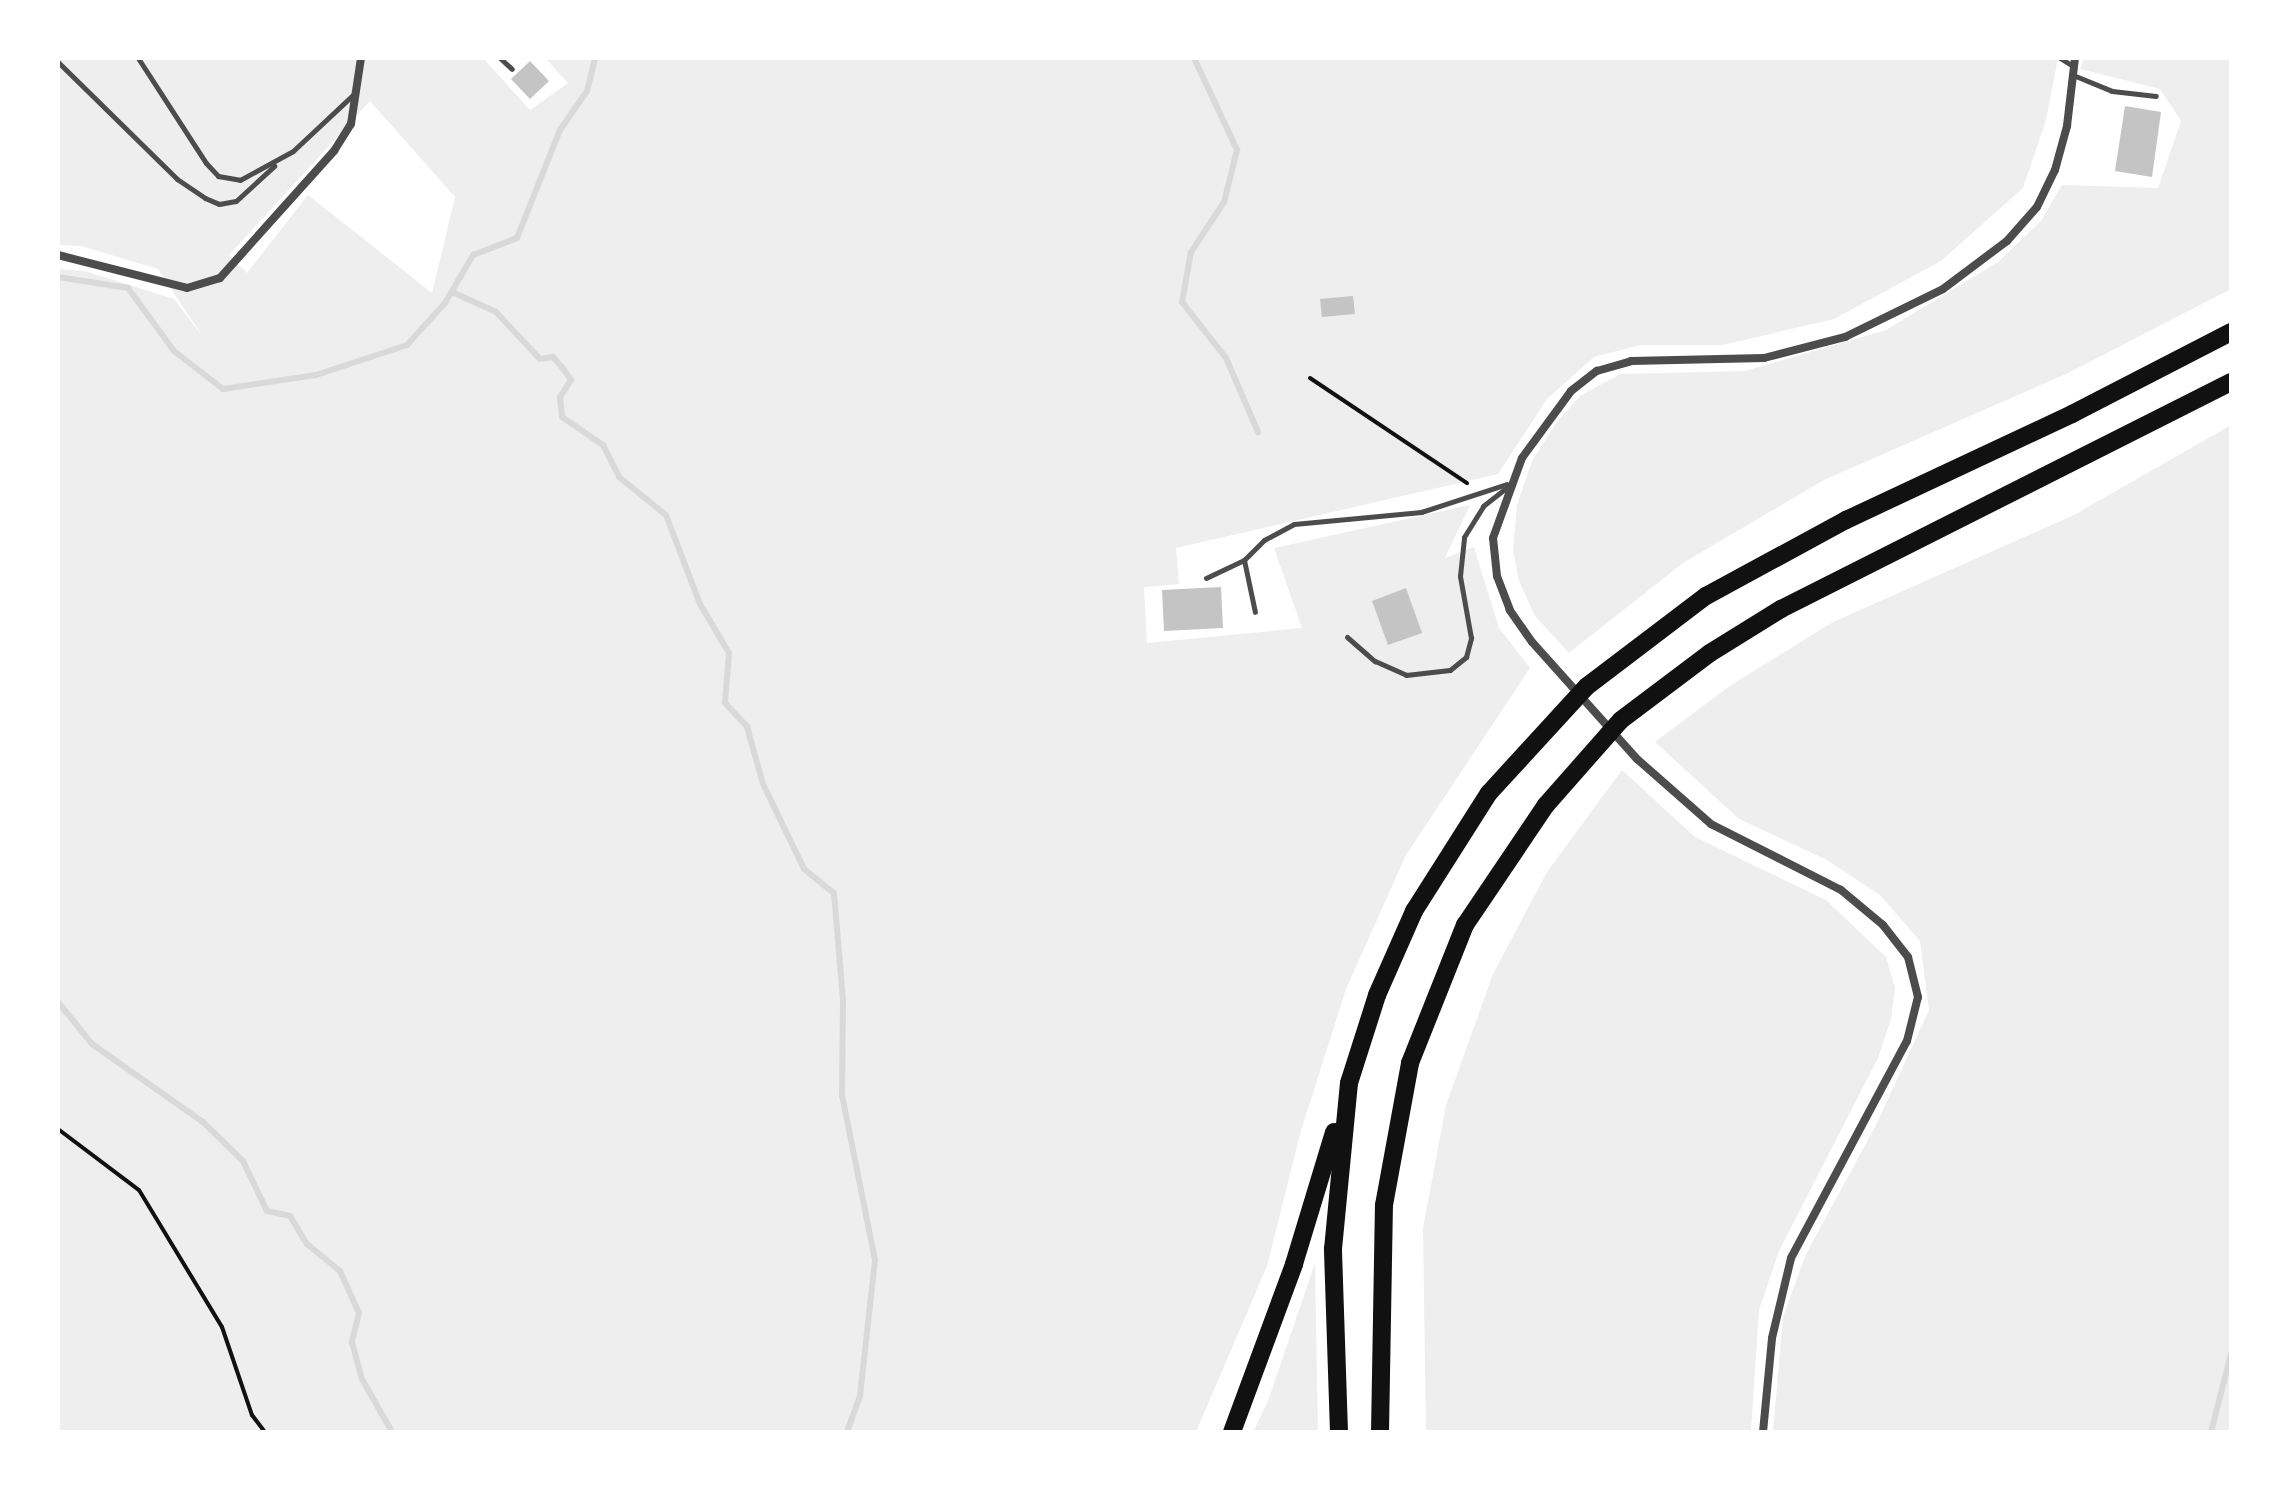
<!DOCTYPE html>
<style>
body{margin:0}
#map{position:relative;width:2289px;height:1490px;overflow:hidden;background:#fff;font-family:"Work Sans",sans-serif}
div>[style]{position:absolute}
.green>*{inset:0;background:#eee}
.stream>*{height:6px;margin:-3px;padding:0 3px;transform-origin:3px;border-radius:3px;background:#d9d9d9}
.building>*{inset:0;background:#c4c4c4}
.path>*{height:4px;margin:-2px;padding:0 2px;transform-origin:2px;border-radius:2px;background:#111}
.service>*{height:5px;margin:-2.5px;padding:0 2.5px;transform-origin:2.5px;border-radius:2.5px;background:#4c4c4c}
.minor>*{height:8px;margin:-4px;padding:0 4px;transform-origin:4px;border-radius:4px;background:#4c4c4c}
.motorway>*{height:18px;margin:-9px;padding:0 9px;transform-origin:9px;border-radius:9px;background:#111}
span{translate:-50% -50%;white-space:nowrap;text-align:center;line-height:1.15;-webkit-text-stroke:8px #fff;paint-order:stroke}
.frame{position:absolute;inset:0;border:60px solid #fff;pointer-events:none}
</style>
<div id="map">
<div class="green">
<i style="clip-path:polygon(evenodd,58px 58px,483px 58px,530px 110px,568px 83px,545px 58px,2058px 58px,2046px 120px,2023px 188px,1941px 261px,1834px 319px,1723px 345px,1641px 345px,1594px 357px,1547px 399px,1498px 474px,1176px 548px,1179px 584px,1144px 587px,1147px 643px,1302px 628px,1274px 548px,1470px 505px,1445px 558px,1474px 547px,1499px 628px,1530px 668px,1406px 855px,1346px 989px,1300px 1134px,1267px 1266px,1196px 1432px,58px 1432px,58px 269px,85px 271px,174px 299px,203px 337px,158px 269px,81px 246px,58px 245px,58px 58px,370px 101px,455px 197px,432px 293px,308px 195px,247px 273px,229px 255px,370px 101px)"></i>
<i style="clip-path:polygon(2084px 58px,2231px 58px,2231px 289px,2068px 373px,1824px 480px,1683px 563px,1569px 653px,1535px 616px,1519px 581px,1513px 550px,1517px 505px,1532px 461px,1556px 423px,1580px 396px,1620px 374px,1745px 371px,1886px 330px,1998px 262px,2041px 221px,2062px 185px,2158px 188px,2181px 121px,2160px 89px,2080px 69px)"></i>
<i style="clip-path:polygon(2231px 425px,2231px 1432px,1773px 1432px,1783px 1317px,1806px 1254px,1876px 1125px,1929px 1010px,1920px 941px,1880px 895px,1827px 860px,1739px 819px,1655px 742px,1731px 685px,1833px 622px,2074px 515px)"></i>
<i style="clip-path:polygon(1622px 770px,1695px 837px,1826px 900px,1886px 957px,1895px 988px,1891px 1019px,1878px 1058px,1779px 1251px,1759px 1310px,1751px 1432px,1426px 1432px,1423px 1228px,1446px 1105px,1493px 974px,1547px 872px)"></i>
<i style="clip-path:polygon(1315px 1263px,1318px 1432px,1253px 1432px,1268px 1401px)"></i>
</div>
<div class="stream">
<i style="left:1194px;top:58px;width:102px;rotate:64.9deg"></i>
<i style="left:1237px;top:150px;width:54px;rotate:104deg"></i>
<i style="left:1224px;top:202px;width:60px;rotate:123.4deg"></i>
<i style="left:1191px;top:252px;width:51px;rotate:100.2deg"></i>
<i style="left:1182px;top:302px;width:71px;rotate:51.8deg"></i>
<i style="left:1226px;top:358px;width:81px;rotate:66.6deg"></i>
<i style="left:58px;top:277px;width:71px;rotate:8.9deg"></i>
<i style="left:128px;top:288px;width:78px;rotate:53.9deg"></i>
<i style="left:174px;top:351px;width:62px;rotate:37.8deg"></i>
<i style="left:223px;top:389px;width:94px;rotate:-8.6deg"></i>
<i style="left:316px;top:375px;width:96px;rotate:-18.2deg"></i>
<i style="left:407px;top:345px;width:57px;rotate:-47.9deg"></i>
<i style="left:445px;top:303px;width:56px;rotate:-59.7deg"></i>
<i style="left:473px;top:255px;width:47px;rotate:-21.1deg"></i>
<i style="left:517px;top:238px;width:116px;rotate:-68.3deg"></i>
<i style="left:560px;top:130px;width:47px;rotate:-55.3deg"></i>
<i style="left:587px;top:91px;width:34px;rotate:-76deg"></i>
<i style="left:452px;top:292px;width:48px;rotate:24.4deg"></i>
<i style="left:496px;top:312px;width:64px;rotate:46.9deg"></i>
<i style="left:540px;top:359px;width:13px;rotate:-9deg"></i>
<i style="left:553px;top:357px;width:13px;rotate:48deg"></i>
<i style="left:562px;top:367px;width:16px;rotate:55deg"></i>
<i style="left:571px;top:380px;width:20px;rotate:123deg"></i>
<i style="left:560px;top:397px;width:20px;rotate:84deg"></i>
<i style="left:562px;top:417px;width:50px;rotate:34.3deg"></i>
<i style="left:603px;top:445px;width:36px;rotate:63deg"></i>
<i style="left:619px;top:477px;width:60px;rotate:39deg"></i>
<i style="left:666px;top:515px;width:95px;rotate:69.1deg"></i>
<i style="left:700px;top:604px;width:57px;rotate:59.4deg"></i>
<i style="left:729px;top:653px;width:50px;rotate:94.6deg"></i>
<i style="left:725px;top:703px;width:33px;rotate:47deg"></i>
<i style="left:747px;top:727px;width:59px;rotate:74.3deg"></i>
<i style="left:763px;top:784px;width:94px;rotate:64.2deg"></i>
<i style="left:804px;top:869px;width:38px;rotate:39deg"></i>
<i style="left:834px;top:893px;width:108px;rotate:85.2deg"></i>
<i style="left:843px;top:1001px;width:94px;rotate:90.6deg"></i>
<i style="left:842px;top:1095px;width:168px;rotate:78.7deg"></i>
<i style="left:875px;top:1260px;width:137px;rotate:96.3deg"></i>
<i style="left:860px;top:1396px;width:38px;rotate:110deg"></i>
<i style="left:58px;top:1002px;width:54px;rotate:51deg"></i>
<i style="left:92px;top:1044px;width:136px;rotate:35.1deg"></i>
<i style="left:203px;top:1122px;width:56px;rotate:44.3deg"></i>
<i style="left:243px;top:1161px;width:55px;rotate:64.4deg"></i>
<i style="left:267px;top:1211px;width:24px;rotate:12deg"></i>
<i style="left:290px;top:1216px;width:33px;rotate:59deg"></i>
<i style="left:307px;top:1244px;width:43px;rotate:39.3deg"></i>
<i style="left:340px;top:1271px;width:46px;rotate:65.7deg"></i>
<i style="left:359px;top:1313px;width:30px;rotate:104deg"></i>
<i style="left:352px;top:1342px;width:38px;rotate:75deg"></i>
<i style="left:362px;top:1379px;width:61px;rotate:60.5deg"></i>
<i style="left:2211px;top:1432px;width:81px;rotate:-75.6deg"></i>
</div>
<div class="building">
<i style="clip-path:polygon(530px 61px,549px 81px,530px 99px,511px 79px)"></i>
<i style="clip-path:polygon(2125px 106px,2161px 112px,2152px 177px,2115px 171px)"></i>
<i style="clip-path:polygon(1353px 296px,1355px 314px,1322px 317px,1320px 299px)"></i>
<i style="clip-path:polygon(1221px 587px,1223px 628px,1164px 631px,1162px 590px)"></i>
<i style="clip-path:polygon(1406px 588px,1422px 633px,1388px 645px,1372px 601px)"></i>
</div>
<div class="path">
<i style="left:1310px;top:378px;width:189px;rotate:33.8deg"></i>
<i style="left:58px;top:1129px;width:101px;rotate:37deg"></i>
<i style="left:139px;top:1190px;width:160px;rotate:58.8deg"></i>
<i style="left:222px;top:1327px;width:93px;rotate:71.2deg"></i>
<i style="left:252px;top:1415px;width:21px;rotate:53deg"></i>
</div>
<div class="service">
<i style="left:138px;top:58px;width:125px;rotate:57.1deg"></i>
<i style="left:206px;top:163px;width:18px;rotate:47deg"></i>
<i style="left:218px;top:176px;width:22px;rotate:10deg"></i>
<i style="left:240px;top:180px;width:60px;rotate:-28.7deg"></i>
<i style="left:293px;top:151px;width:85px;rotate:-43.1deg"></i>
<i style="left:500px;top:58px;width:16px;rotate:43deg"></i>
<i style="left:2060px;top:58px;width:15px;rotate:32deg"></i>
<i style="left:58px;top:62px;width:167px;rotate:44.5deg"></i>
<i style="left:177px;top:179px;width:34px;rotate:34deg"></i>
<i style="left:205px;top:198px;width:15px;rotate:23deg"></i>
<i style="left:219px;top:204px;width:17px;rotate:-10deg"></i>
<i style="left:236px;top:201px;width:52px;rotate:-42.6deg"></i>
<i style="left:2073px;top:75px;width:42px;rotate:22.3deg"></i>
<i style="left:2112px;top:91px;width:44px;rotate:6.5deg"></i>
<i style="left:1244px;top:560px;width:53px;rotate:78.1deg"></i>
<i style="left:1206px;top:578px;width:42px;rotate:-25.3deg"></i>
<i style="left:1244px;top:560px;width:28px;rotate:-45deg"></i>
<i style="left:1264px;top:540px;width:34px;rotate:-28deg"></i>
<i style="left:1294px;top:524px;width:128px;rotate:-5.4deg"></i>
<i style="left:1421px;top:512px;width:90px;rotate:-18deg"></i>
<i style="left:1347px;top:637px;width:37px;rotate:41deg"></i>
<i style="left:1375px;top:661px;width:34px;rotate:24deg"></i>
<i style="left:1406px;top:675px;width:44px;rotate:-6.5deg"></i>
<i style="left:1450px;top:670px;width:21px;rotate:-39deg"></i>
<i style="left:1466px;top:657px;width:20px;rotate:-75deg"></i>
<i style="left:1471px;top:638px;width:63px;rotate:-100.1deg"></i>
<i style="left:1460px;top:576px;width:39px;rotate:-84deg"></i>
<i style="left:1464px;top:537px;width:36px;rotate:-58deg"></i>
<i style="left:1483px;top:506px;width:37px;rotate:-38deg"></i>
</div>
<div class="minor">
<i style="left:58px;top:255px;width:133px;rotate:14.3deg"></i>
<i style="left:187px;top:288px;width:34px;rotate:-17deg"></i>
<i style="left:220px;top:278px;width:171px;rotate:-48.1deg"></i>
<i style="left:334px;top:151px;width:32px;rotate:-58deg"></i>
<i style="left:351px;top:124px;width:67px;rotate:-81.4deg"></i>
<i style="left:1763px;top:1432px;width:94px;rotate:-84.5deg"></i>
<i style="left:1772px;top:1338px;width:82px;rotate:-76.6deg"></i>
<i style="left:1791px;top:1258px;width:246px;rotate:-61.9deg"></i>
<i style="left:1907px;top:1041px;width:45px;rotate:-76deg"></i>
<i style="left:1918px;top:997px;width:41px;rotate:-104deg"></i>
<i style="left:1908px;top:957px;width:41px;rotate:-128deg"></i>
<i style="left:1883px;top:925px;width:55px;rotate:-140.2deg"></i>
<i style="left:1841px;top:890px;width:146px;rotate:-153.1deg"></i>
<i style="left:1711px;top:824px;width:98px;rotate:-138.7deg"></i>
<i style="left:1637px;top:759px;width:157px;rotate:-131.9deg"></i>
<i style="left:1532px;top:642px;width:39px;rotate:-125deg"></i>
<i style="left:1510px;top:610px;width:36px;rotate:-111deg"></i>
<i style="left:1497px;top:576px;width:38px;rotate:-96deg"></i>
<i style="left:1493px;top:538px;width:85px;rotate:-70.1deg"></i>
<i style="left:1522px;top:458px;width:83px;rotate:-53.8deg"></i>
<i style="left:1571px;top:391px;width:33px;rotate:-38deg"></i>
<i style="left:1597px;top:371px;width:35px;rotate:-16deg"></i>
<i style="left:1631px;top:361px;width:133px;rotate:-1.3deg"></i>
<i style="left:1764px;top:358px;width:84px;rotate:-14.5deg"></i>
<i style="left:1845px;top:337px;width:109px;rotate:-26.1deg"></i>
<i style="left:1943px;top:289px;width:80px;rotate:-36.9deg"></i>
<i style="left:2007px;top:241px;width:45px;rotate:-48.6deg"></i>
<i style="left:2037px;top:207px;width:41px;rotate:-64.1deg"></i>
<i style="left:2055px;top:170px;width:46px;rotate:-74.7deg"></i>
<i style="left:2067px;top:126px;width:68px;rotate:-83.3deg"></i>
</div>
<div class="motorway">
<i style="left:1232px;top:1432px;width:179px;rotate:-69.7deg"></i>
<i style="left:1294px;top:1264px;width:138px;rotate:-73.1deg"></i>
<i style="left:1339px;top:1432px;width:183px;rotate:-91.9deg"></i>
<i style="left:1333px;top:1249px;width:167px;rotate:-84.5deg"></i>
<i style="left:1349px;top:1083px;width:92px;rotate:-72.3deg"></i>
<i style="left:1377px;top:995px;width:92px;rotate:-66.2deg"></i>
<i style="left:1414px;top:911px;width:140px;rotate:-57.6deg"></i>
<i style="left:1489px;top:793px;width:144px;rotate:-47.5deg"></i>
<i style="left:1586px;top:687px;width:151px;rotate:-37.2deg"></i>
<i style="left:1706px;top:596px;width:159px;rotate:-28.5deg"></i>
<i style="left:1846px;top:520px;width:250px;rotate:-25.1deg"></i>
<i style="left:2072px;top:414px;width:179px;rotate:-27.3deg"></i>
<i style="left:1380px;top:1432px;width:227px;rotate:-89deg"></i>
<i style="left:1384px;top:1205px;width:144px;rotate:-79.6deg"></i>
<i style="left:1410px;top:1063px;width:149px;rotate:-68.3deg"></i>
<i style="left:1465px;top:925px;width:145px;rotate:-56deg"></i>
<i style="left:1546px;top:805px;width:113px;rotate:-48.6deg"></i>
<i style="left:1621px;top:720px;width:111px;rotate:-37deg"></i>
<i style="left:1710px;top:653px;width:84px;rotate:-31.8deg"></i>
<i style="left:1781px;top:609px;width:504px;rotate:-26.77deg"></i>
</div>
<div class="frame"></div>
</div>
